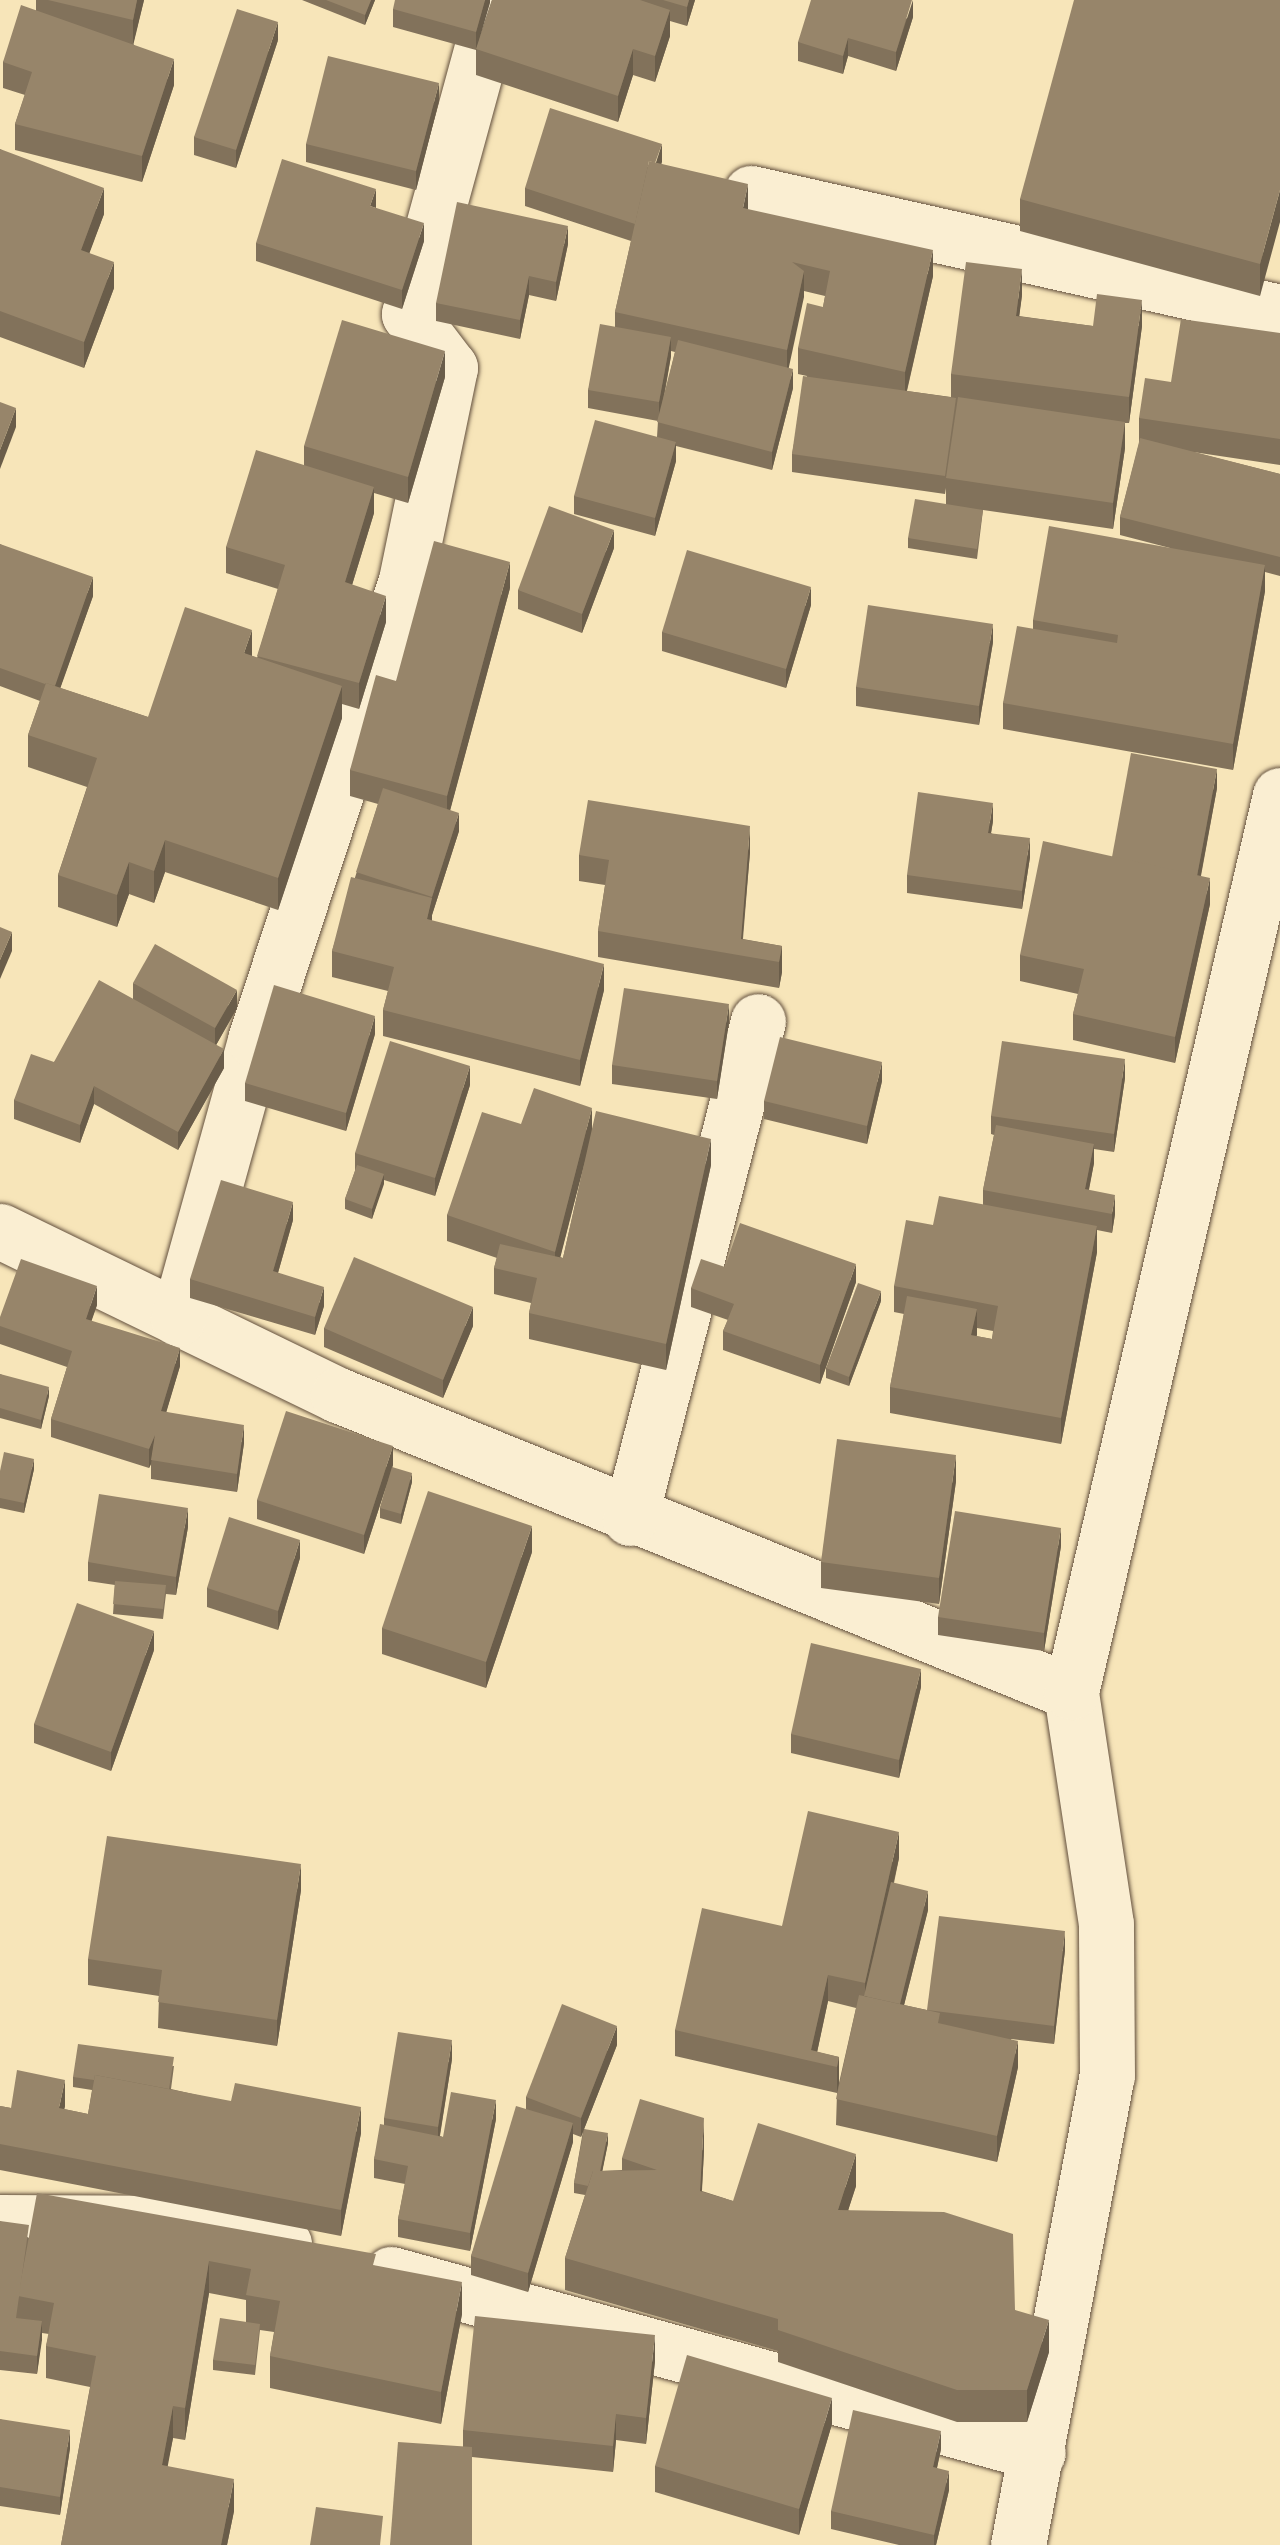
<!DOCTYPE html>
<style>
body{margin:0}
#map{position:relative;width:1280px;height:2545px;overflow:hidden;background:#f7e5b9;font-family:Alegreya,serif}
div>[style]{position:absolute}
.roads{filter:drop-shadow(0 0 2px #624f3d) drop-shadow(0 0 2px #624f3d)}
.minor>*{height:55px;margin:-27.5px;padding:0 27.5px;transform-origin:27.5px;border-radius:27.5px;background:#faeed2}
.wall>*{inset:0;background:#82725b}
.shaded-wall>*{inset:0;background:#6a5d4a}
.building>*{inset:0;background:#97856a}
span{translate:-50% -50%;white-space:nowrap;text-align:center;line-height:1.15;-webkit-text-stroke:8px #faeed2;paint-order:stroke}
</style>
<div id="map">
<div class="roads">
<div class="minor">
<i style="left:751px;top:193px;width:542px;rotate:12.68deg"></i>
<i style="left:0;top:1231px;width:376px;rotate:25.9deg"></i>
<i style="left:338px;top:1395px;width:791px;rotate:22.06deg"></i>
<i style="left:178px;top:1318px;width:288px;rotate:-74.5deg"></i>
<i style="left:255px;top:1040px;width:484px;rotate:-71.8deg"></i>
<i style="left:406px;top:580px;width:217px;rotate:-78.3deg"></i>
<i style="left:450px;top:368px;width:68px;rotate:-127.2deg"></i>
<i style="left:409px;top:314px;width:326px;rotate:-74.7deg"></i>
<i style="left:630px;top:1518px;width:513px;rotate:-75.56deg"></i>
<i style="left:0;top:2222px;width:209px;rotate:0.3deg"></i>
<i style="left:209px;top:2223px;width:78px;rotate:15.6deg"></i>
<i style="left:391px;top:2274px;width:671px;rotate:15.46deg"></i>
<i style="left:1018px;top:2545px;width:477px;rotate:-79.3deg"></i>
<i style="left:1107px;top:2076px;width:152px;rotate:-90.4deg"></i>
<i style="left:1106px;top:1924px;width:235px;rotate:-98.6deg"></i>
<i style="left:1071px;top:1692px;width:921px;rotate:-76.88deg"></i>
</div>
</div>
<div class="wall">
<i style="clip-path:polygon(36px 0,144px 0,133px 44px,174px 85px,142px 182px,15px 150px,15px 124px,25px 95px,3px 88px,3px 62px,36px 10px)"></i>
<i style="clip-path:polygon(302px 0,375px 0,365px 25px)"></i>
<i style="clip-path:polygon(490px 0,478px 41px,492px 0,695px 0,687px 26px,670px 21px,670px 36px,655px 82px,633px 75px,618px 122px,476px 75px,476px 50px,393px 27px,393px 9px)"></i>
<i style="clip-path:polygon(1280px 0,1260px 296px,1020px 231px,1020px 199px)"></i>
<i style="clip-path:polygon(913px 17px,896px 71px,848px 56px,843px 74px,798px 61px,798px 42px)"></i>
<i style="clip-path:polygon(278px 40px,236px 168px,194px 155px,194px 137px)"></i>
<i style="clip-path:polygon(439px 101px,416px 190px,306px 162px,306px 144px)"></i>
<i style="clip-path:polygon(0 149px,104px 214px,89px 253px,114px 288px,84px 368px,0 337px)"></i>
<i style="clip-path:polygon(evenodd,661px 164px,748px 210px,933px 276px,907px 391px,951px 397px,951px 374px,1022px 295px,1019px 316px,1093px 326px,1142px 326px,1129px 423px,1125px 423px,1125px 448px,1113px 529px,983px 510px,977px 559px,908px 548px,908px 538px,946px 504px,946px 488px,945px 494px,792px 472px,792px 454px,807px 376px,798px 374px,798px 348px,823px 307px,825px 296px,804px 291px,788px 368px,793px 388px,772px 470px,676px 446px,676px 461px,655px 536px,574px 514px,574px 496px,657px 437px,658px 421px,588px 408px,588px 390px,615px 327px,615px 312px,631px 241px,525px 206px,525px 188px,661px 164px,671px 351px,675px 352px,664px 398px,671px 356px,671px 351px)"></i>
<i style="clip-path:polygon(376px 208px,424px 241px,402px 309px,256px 261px,256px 243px)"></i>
<i style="clip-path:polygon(568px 244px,556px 301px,529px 295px,520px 339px,436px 321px,436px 303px)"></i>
<i style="clip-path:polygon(1280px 333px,1280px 465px,1193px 452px,1280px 474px,1280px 576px,1265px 572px,1265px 591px,1233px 770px,1003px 729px,1003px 703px,1033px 629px,1033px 620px,1170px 548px,1120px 535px,1120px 517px,1139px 444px,1139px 418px)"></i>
<i style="clip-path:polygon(445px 377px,408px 503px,374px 493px,374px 513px,352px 585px,386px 622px,359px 709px,342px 704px,342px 718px,278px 910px,165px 872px,154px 903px,129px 894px,117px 927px,58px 907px,58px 875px,87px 787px,28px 767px,28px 735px,40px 701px,0 686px,0 544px,93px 596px,60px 688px,148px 717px,252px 656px,257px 658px,278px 589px,226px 573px,226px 547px,304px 465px,304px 446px)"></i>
<i style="clip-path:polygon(614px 548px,582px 633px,518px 609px,518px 590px)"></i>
<i style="clip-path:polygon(510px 588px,450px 810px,459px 831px,432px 915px,432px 921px,604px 990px,580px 1086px,383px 1036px,383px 1010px,388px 991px,332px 977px,332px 951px,378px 804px,350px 796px,350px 770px,396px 681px)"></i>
<i style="clip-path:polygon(811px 605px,786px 688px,662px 651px,662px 632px)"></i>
<i style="clip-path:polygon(993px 642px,979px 725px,856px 706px,856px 687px)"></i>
<i style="clip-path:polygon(1217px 788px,1201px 876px,1210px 904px,1175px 1063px,1073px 1040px,1073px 1014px,1078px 994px,1020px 981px,1020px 955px,1112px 857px)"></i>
<i style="clip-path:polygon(993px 821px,991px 833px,1030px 857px,1022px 909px,907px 893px,907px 875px)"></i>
<i style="clip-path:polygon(750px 852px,743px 939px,782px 946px,782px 972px,779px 988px,598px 957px,598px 931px,605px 885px,579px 881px,579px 855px)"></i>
<i style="clip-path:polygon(133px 983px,237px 1008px,216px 1045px,224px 1068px,178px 1150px,94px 1104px,80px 1143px,14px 1119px,14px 1100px,54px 1062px,133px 999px)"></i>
<i style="clip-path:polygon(729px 1022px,717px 1099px,612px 1084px,612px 1065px)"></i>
<i style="clip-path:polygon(375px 1034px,346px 1131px,245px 1101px,245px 1083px)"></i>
<i style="clip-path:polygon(evenodd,1125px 1078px,1114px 1152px,1094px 1149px,1094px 1163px,1089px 1190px,1115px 1214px,1112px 1233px,1097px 1230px,1097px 1252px,1061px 1444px,890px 1413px,890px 1387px,904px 1314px,894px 1312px,894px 1286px,933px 1225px,983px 1205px,983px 1190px,994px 1135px,991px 1134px,991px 1116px,1125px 1078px,977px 1328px,993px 1331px,992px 1339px,976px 1336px,977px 1328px)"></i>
<i style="clip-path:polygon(882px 1081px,867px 1144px,764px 1119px,764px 1101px)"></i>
<i style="clip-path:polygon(470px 1085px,435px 1196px,384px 1180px,372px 1219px,345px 1209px,345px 1199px,355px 1171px,355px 1153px)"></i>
<i style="clip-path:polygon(evenodd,521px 1124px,592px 1130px,711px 1165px,666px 1370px,529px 1339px,529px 1313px,531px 1303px,494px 1294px,494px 1268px,497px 1258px,447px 1241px,447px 1215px,521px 1124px,585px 1160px,563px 1258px,560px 1257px,585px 1160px)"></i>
<i style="clip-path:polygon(293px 1220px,278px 1273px,324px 1306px,315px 1335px,190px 1298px,190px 1279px)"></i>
<i style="clip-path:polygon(725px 1267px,856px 1282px,820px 1384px,723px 1350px,723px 1331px,728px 1320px,691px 1307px,691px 1288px)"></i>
<i style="clip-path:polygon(881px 1301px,849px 1386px,826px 1378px,826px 1368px)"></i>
<i style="clip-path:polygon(97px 1305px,91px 1321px,180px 1366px,166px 1412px,244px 1443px,237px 1492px,151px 1479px,151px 1464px,149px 1468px,51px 1437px,51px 1419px,67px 1367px,0 1344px,0 1317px)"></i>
<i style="clip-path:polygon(473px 1326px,443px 1398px,324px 1347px,324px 1328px)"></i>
<i style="clip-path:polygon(0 1374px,49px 1396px,41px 1429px,0 1418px)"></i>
<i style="clip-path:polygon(393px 1465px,392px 1467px,412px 1482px,401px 1524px,380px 1518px,380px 1508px,388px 1481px,364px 1554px,257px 1519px,257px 1500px)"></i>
<i style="clip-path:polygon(34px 1469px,24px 1513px,0 1508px,0 1471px)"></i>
<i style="clip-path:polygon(956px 1481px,939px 1604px,821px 1588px,821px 1562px)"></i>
<i style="clip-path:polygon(188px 1527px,176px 1595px,166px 1594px,163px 1619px,113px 1614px,115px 1585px,88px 1581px,88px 1562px)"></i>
<i style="clip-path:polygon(1061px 1546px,1044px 1651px,938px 1635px,938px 1617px)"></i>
<i style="clip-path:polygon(532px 1552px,486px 1688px,382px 1654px,382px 1628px)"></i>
<i style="clip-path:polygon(300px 1558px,278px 1630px,207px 1607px,207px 1588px)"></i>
<i style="clip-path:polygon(154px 1650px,111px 1771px,34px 1743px,34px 1724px)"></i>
<i style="clip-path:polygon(921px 1687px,899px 1778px,791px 1753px,791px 1734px)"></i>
<i style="clip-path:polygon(evenodd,899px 1858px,894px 1883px,928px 1910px,904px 2005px,927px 2010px,1065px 1950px,1054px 2044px,1011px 2039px,1018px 2067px,997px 2162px,836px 2125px,837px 2093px,675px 2056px,675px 2030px,782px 1926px,899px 1858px,828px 2001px,856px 2008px,839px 2083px,839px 2057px,817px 2052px,828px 2001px)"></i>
<i style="clip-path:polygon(301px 1890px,277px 2046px,158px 2028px,159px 1996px,88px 1985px,88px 1959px)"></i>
<i style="clip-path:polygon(617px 2045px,584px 2129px,608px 2143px,602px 2171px,622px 2170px,622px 2158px,704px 2150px,702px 2191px,733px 2201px,856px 2186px,848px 2210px,1015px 2310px,1049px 2352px,1027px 2422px,957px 2422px,778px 2362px,778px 2351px,565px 2290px,565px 2258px,585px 2195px,574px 2193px,574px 2183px,583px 2131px,581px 2137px,573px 2134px,573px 2142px,528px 2292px,471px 2275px,471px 2256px,526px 2109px,526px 2097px)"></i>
<i style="clip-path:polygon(452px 2059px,440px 2136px,443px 2137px,496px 2119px,470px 2251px,398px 2237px,398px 2219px,405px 2184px,374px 2178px,374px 2159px,384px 2125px,384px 2118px)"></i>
<i style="clip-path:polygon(174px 2066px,171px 2089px,361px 2133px,341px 2236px,0 2170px,0 2106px,11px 2108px,65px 2106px,64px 2109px,88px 2114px,92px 2090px,73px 2087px,73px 2077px)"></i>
<i style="clip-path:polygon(0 2221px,29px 2238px,376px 2266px,462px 2314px,441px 2424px,270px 2388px,270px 2356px,274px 2332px,260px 2330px,255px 2375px,213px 2370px,213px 2360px,246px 2322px,246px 2300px,209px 2293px,185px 2440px,173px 2438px,167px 2466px,234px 2511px,227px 2545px,61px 2545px,90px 2387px,46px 2378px,46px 2346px,49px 2334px,42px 2333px,37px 2374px,0 2370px)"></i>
<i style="clip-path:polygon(655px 2361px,646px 2444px,616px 2440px,613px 2472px,472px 2457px,463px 2447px,463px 2430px)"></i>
<i style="clip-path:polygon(0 2419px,70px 2448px,60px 2515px,0 2506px)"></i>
<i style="clip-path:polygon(832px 2424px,799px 2535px,655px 2492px,655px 2466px)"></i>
<i style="clip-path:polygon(941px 2449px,937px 2468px,949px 2490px,936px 2545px,899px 2545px,831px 2529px,831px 2511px)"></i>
</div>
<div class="shaded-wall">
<i style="clip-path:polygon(137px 0,144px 0,133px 46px,133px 20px)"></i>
<i style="clip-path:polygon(371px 0,375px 0,365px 25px,365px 15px)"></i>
<i style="clip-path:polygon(485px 0,490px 0,490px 3px,476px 51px,476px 32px)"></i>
<i style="clip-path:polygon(689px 0,695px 0,687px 26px,687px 7px)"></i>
<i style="clip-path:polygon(913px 0,913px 17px,896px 71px,896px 52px)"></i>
<i style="clip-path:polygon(670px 10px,670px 36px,655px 82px,655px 56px)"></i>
<i style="clip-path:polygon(278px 22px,278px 40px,236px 168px,236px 150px)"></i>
<i style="clip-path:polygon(848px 38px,848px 56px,843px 74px,843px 56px)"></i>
<i style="clip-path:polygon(633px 49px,633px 75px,618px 122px,618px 96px)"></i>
<i style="clip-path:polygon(174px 59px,174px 85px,142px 182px,142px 156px)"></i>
<i style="clip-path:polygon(439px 83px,439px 101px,416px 190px,416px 171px)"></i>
<i style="clip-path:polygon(662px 144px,662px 162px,636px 243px,636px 224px)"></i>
<i style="clip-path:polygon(748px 184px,748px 210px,743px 208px)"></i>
<i style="clip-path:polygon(104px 188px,104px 214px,81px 276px,81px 250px)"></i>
<i style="clip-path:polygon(376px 189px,376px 208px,370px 206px)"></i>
<i style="clip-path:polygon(1280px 190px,1280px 222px,1260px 296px,1260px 264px)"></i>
<i style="clip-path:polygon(424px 223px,424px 241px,402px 309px,402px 290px)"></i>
<i style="clip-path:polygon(568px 226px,568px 244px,556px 301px,556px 282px)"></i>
<i style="clip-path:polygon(933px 250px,933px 276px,905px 398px,905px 372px)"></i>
<i style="clip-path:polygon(114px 262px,114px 288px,84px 368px,84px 342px)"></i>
<i style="clip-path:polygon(1022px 269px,1022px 295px,1016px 342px,1016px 316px)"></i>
<i style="clip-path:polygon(804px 271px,804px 297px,787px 376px,787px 350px)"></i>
<i style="clip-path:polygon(529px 276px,529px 295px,520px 339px,520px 320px)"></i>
<i style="clip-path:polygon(1142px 300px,1142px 326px,1129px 423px,1129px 397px)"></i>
<i style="clip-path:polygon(671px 337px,671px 356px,659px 421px,659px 402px)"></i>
<i style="clip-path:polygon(445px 351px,445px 377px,408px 503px,408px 477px)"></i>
<i style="clip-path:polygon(793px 369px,793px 388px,772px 470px,772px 452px)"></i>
<i style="clip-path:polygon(16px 408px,16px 427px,0 469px,0 450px)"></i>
<i style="clip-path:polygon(1125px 422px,1125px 448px,1113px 529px,1113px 503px)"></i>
<i style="clip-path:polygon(676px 442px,676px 461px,655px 536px,655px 518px)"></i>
<i style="clip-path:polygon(374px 487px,374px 513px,345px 608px,345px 582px)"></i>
<i style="clip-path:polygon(614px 530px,614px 548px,582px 633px,582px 614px)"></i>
<i style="clip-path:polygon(510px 562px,510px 588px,447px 822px,447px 796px)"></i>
<i style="clip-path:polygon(1265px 565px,1265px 591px,1233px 770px,1233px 744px)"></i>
<i style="clip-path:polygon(93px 577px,93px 596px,54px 706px,54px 687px)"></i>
<i style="clip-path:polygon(811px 587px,811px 605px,786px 688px,786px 669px)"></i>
<i style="clip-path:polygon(386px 596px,386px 622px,359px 709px,359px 683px)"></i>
<i style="clip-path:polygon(993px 624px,993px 642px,979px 725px,979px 706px)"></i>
<i style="clip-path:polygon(252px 630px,252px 662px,244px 653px)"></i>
<i style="clip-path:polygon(342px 686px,342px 718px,278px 910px,278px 878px)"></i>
<i style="clip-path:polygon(1217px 769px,1217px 788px,1197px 895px,1197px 876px)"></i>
<i style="clip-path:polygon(993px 803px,993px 821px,988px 851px,988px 833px)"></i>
<i style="clip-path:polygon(459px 813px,459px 831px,432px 915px,432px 924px,427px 919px,432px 897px)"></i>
<i style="clip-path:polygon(750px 826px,750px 852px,741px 955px,741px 939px)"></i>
<i style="clip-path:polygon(1030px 838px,1030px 857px,1022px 909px,1022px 891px)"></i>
<i style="clip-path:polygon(165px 840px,165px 872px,154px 903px,154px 871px)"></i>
<i style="clip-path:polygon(129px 862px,129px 894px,117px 927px,117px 895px)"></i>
<i style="clip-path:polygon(1210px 878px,1210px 904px,1175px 1063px,1175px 1037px)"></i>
<i style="clip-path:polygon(12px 932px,12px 951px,0 979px,0 960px)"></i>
<i style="clip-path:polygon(782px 946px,782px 972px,779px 988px,779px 962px)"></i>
<i style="clip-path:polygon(604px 964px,604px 990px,580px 1086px,580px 1060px)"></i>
<i style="clip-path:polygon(237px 990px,237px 1008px,215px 1047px,215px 1028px)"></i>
<i style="clip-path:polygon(729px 1004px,729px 1022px,717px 1099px,717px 1081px)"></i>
<i style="clip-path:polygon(375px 1016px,375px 1034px,346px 1131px,346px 1113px)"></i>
<i style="clip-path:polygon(224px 1049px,224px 1068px,178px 1150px,178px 1132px)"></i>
<i style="clip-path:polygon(1125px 1059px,1125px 1078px,1114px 1152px,1114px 1134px)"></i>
<i style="clip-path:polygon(882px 1062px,882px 1081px,867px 1144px,867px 1126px)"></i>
<i style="clip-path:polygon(470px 1066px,470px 1085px,435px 1196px,435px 1178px)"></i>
<i style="clip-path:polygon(94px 1086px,94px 1104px,80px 1143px,80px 1125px)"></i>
<i style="clip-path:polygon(592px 1108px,592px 1134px,555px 1278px,555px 1252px)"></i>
<i style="clip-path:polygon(711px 1139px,711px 1165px,666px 1370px,666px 1344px)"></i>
<i style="clip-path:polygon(1094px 1144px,1094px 1163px,1085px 1208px,1085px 1189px)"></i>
<i style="clip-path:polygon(384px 1174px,384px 1184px,372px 1219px,372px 1209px)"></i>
<i style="clip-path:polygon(1115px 1195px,1115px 1214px,1112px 1233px,1112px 1214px)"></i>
<i style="clip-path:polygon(293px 1202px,293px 1220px,273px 1290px,273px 1271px)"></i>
<i style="clip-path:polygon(1097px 1226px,1097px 1252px,1061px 1444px,1061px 1418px)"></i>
<i style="clip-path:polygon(856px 1264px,856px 1282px,820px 1384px,820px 1365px)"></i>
<i style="clip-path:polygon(97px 1286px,97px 1305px,86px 1337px,86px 1319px)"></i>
<i style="clip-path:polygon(324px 1287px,324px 1306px,315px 1335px,315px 1317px)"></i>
<i style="clip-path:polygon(881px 1291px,881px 1301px,849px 1386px,849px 1377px)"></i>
<i style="clip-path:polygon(473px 1307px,473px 1326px,443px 1398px,443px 1380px)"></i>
<i style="clip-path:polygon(977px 1309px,977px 1335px,971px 1361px,971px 1335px)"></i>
<i style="clip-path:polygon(180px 1348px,180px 1366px,161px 1430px,161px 1411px)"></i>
<i style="clip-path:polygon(49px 1387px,49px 1396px,41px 1429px,41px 1420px)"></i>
<i style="clip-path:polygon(244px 1425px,244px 1443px,237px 1492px,237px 1474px)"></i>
<i style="clip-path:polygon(155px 1435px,151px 1464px,149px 1468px,149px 1449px)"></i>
<i style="clip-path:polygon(393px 1446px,393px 1465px,364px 1554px,364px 1535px)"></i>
<i style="clip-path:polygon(956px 1455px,956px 1481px,939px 1604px,939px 1578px)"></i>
<i style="clip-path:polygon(34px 1459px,34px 1469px,24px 1513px,24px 1503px)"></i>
<i style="clip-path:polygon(412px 1473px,412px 1482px,401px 1524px,401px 1514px)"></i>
<i style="clip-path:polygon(188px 1508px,188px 1527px,176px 1595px,176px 1577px)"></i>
<i style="clip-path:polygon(532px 1526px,532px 1552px,486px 1688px,486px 1662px)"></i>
<i style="clip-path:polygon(1061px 1528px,1061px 1546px,1044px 1651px,1044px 1633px)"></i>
<i style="clip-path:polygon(300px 1540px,300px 1558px,278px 1630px,278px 1611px)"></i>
<i style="clip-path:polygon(154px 1631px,154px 1650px,111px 1771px,111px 1752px)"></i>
<i style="clip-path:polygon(921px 1669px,921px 1687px,899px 1778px,899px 1760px)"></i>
<i style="clip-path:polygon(899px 1832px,899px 1858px,867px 1999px,865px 1998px,865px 1983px)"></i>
<i style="clip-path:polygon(301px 1864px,301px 1890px,277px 2046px,277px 2020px)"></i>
<i style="clip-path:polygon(928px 1891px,928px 1910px,899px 2025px,899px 2007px)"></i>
<i style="clip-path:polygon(1065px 1931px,1065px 1950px,1054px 2044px,1054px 2026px)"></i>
<i style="clip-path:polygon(828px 1975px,828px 2001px,815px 2062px,811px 2050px)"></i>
<i style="clip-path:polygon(617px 2026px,617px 2045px,581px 2137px,581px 2118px)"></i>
<i style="clip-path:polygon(452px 2040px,452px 2059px,438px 2146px,438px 2127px)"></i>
<i style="clip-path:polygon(1018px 2041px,1018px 2067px,997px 2162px,997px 2136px)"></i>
<i style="clip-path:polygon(839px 2057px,839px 2083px,837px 2093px,837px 2067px)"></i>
<i style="clip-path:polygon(65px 2080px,65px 2106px,59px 2134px,59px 2108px)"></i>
<i style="clip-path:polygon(496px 2100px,496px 2119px,470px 2251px,470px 2233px)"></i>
<i style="clip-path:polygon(361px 2107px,361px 2133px,341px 2236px,341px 2210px)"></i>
<i style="clip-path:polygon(704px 2118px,704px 2150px,700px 2223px,700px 2191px)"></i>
<i style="clip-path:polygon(573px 2123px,573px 2142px,528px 2292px,528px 2273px)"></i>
<i style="clip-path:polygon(608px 2133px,608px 2143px,597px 2198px,597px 2188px)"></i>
<i style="clip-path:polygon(856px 2154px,856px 2186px,838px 2242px,838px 2210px)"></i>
<i style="clip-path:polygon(209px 2261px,209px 2293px,185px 2440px,185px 2408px)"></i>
<i style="clip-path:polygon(462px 2282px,462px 2314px,441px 2424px,441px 2392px)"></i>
<i style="clip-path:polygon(1049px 2320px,1049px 2352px,1027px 2422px,1027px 2390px)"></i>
<i style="clip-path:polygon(42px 2321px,42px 2340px,37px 2374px,37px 2356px)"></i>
<i style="clip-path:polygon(655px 2335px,655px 2361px,646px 2444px,646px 2418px)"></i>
<i style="clip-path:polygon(832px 2398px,832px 2424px,799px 2535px,799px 2509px)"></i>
<i style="clip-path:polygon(173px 2406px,173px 2438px,162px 2497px,162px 2465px)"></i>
<i style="clip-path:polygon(616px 2414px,616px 2440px,613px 2472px,613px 2446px)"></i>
<i style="clip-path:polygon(70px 2430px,70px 2448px,60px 2515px,60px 2497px)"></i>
<i style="clip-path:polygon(941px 2431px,941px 2449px,933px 2486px,933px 2467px)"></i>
<i style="clip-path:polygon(949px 2471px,949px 2490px,936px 2545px,934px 2545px,934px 2535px)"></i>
<i style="clip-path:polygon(234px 2479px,234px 2511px,227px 2545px,221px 2545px)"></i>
</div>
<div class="building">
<i style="clip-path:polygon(48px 0,137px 0,133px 20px)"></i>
<i style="clip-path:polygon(326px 0,371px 0,365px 15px)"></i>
<i style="clip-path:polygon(395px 0,485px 0,476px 32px,393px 9px)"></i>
<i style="clip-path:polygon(492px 0,640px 0,670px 10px,655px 56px,633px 49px,618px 96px,476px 49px)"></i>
<i style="clip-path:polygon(663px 0,689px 0,687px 7px)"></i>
<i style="clip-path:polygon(811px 0,912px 0,896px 52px,848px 38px,843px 56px,798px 42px)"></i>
<i style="clip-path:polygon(1074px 0,1280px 0,1280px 190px,1260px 264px,1020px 199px)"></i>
<i style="clip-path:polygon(21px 5px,174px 59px,142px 156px,15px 124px,32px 72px,3px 62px)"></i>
<i style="clip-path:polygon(237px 9px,278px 22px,236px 150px,194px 137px)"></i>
<i style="clip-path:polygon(328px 56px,439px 83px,416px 171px,306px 144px)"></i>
<i style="clip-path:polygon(550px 108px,662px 144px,655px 163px,649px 161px,635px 224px,525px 188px)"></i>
<i style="clip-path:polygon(0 149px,104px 188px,81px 250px,114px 262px,84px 342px,0 311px)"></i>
<i style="clip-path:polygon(282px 159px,376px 189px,370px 206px,424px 223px,402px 290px,256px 243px)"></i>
<i style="clip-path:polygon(649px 161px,748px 184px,743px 208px,933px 250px,905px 372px,798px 348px,807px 303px,823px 307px,830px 271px,792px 262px,804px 271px,787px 350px,615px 312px)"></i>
<i style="clip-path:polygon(457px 202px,568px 226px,556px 282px,529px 276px,520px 320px,436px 303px)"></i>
<i style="clip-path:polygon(966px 262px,1022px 269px,1016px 316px,1093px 326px,1097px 294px,1142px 300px,1129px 397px,951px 374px)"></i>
<i style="clip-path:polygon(1181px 319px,1280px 333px,1280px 439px,1139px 418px,1145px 378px,1171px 382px)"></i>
<i style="clip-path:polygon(342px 320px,445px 351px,408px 477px,304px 446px)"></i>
<i style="clip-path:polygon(600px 324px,671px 337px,659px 402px,588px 390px)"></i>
<i style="clip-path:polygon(678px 340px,793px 369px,772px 452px,657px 422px)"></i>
<i style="clip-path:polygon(803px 376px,956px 398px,945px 476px,792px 454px)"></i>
<i style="clip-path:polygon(958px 397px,1125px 422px,1113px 503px,946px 478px)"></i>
<i style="clip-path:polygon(0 402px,16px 408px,0 450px)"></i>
<i style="clip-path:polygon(595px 420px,676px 442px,655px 518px,574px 496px)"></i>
<i style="clip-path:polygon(1140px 438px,1280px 474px,1280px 557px,1120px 517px)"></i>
<i style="clip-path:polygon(256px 450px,374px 487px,345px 582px,386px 596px,359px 683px,257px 656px,285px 565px,226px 547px)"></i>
<i style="clip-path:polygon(915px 499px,983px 510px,977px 549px,908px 538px)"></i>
<i style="clip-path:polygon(549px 506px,614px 530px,582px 614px,518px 590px)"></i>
<i style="clip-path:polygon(1049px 526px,1265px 565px,1233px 744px,1003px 703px,1017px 626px,1117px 643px,1118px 635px,1033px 620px)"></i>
<i style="clip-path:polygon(434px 541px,510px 562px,447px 796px,350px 770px,376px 675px,396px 681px)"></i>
<i style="clip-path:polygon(0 544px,93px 577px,55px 686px,46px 683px,45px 684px,0 668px)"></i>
<i style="clip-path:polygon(687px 550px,811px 587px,786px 669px,662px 632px)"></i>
<i style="clip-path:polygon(868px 605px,993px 624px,979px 706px,856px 687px)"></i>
<i style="clip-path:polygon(185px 607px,252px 630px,244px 653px,342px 686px,278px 878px,165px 840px,154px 871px,129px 862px,117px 895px,58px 875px,97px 758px,28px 735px,46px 683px,148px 717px)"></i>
<i style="clip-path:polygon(1131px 753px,1217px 769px,1197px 876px,1112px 857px)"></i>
<i style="clip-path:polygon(383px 788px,459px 813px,432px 897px,356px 872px)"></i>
<i style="clip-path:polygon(918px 792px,993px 803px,988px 833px,1030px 838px,1022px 891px,907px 875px)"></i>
<i style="clip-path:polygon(588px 800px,750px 826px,741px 939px,782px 946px,779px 962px,598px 931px,609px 860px,579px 855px)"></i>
<i style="clip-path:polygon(1043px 841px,1210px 878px,1175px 1037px,1073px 1014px,1084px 969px,1020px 955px)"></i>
<i style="clip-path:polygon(351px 877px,432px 898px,427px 919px,604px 964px,580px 1060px,383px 1010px,394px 967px,332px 951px)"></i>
<i style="clip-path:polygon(0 927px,12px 932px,0 960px)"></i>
<i style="clip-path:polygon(155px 944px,237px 990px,215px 1028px,133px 983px)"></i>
<i style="clip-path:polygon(99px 980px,224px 1049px,178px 1132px,94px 1086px,80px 1125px,14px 1100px,31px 1054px,54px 1062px)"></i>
<i style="clip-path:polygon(274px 985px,375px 1016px,346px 1113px,245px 1083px)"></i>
<i style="clip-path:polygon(624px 988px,729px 1004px,717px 1081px,612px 1065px)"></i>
<i style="clip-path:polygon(780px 1037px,882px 1062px,867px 1126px,764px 1101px)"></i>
<i style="clip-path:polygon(390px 1041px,470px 1066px,435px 1178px,355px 1153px)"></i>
<i style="clip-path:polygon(1002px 1041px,1125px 1059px,1114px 1134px,991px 1116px)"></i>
<i style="clip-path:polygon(534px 1088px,592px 1108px,555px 1252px,447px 1215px,482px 1112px,521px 1124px)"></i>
<i style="clip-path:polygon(596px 1111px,711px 1139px,666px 1344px,529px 1313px,537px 1278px,494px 1268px,500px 1244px,563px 1258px)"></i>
<i style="clip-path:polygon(996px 1125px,1094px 1144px,1085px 1189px,1115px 1195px,1112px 1214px,983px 1190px)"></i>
<i style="clip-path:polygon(357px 1165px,384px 1174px,372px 1209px,345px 1199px)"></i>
<i style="clip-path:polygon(221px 1180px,293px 1202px,273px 1271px,324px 1287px,315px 1317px,190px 1279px)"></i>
<i style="clip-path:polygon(939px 1196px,1097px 1226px,1061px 1418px,890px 1387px,907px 1296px,977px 1309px,971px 1335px,992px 1339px,998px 1306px,894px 1286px,906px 1220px,933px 1225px)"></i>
<i style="clip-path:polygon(740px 1223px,856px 1264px,820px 1365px,723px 1331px,734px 1304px,691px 1288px,701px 1259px,725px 1267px)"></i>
<i style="clip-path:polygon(354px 1257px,473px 1307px,443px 1380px,324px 1328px)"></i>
<i style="clip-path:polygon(21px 1259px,97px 1286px,86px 1319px,180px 1348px,161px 1411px,244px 1425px,237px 1474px,151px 1460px,155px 1435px,149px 1449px,51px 1419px,72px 1351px,0 1326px,0 1317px)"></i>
<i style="clip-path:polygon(858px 1283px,881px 1291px,849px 1377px,826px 1368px)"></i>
<i style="clip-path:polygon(0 1374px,49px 1387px,41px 1420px,0 1408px)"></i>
<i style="clip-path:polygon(286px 1411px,393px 1446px,364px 1535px,257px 1500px)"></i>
<i style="clip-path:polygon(837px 1439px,956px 1455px,939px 1578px,821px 1562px)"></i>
<i style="clip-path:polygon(4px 1452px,34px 1459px,24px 1503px,0 1498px,0 1471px)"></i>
<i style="clip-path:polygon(392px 1467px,412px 1473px,401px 1514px,380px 1508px)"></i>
<i style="clip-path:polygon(428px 1491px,532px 1526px,486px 1662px,382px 1628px)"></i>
<i style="clip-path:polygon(99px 1494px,188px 1508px,176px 1577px,88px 1562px)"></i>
<i style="clip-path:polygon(955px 1511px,1061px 1528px,1044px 1633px,938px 1617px)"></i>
<i style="clip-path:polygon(229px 1517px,300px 1540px,278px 1611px,207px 1588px)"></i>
<i style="clip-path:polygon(115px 1581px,166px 1585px,163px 1609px,113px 1604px)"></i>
<i style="clip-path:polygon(77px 1603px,154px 1631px,111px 1752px,34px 1724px)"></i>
<i style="clip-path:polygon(811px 1643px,921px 1669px,899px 1760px,791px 1734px)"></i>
<i style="clip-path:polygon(808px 1811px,899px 1832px,865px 1983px,828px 1975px,811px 2050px,839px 2057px,837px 2067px,675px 2030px,702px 1908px,782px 1926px)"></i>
<i style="clip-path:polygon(107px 1836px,301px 1864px,277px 2020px,158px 2002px,162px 1970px,88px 1959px)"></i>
<i style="clip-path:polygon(891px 1882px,928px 1891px,900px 2004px,864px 1996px)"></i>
<i style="clip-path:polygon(939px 1916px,1065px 1931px,1054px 2026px,927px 2010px)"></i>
<i style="clip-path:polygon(859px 1995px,940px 2013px,938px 2023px,1018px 2041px,997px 2136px,836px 2099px)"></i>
<i style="clip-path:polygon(562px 2004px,617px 2026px,581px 2118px,526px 2097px)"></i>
<i style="clip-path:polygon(398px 2032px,452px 2040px,438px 2127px,384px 2118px)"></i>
<i style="clip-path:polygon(78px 2044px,174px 2057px,169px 2089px,95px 2075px,94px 2080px,73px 2077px)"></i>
<i style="clip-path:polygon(17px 2070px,65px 2080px,59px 2108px,88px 2114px,95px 2075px,231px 2101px,235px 2083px,361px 2107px,341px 2210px,0 2144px,0 2106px,11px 2108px)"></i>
<i style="clip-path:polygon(451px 2092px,496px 2100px,470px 2233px,398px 2219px,408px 2166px,374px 2159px,380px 2124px,443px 2137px)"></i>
<i style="clip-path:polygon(640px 2099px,704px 2118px,700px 2191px,733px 2201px,758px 2123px,856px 2154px,838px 2210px,944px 2212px,1013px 2234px,1015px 2310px,1049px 2320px,1027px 2390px,957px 2390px,778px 2330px,778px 2319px,565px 2258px,593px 2171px,657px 2170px,622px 2158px)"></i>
<i style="clip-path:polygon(516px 2106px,573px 2123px,528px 2273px,471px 2256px)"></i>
<i style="clip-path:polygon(584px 2129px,608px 2133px,600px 2171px,593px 2171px,588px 2186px,574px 2183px)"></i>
<i style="clip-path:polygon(37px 2193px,376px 2254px,373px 2265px,462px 2282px,441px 2392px,270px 2356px,280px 2301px,246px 2295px,251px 2269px,209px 2261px,185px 2408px,173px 2406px,162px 2465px,234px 2479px,221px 2545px,61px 2545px,96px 2356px,46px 2346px,54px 2303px,18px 2296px)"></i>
<i style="clip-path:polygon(0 2221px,29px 2225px,16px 2318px,42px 2321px,37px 2356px,0 2351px)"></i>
<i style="clip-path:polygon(475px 2316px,655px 2335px,646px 2418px,616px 2414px,613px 2446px,463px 2430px)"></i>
<i style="clip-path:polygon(220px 2318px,260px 2324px,255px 2365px,213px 2360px)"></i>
<i style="clip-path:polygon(687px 2355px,832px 2398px,799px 2509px,655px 2466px)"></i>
<i style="clip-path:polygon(853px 2410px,941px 2431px,933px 2467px,949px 2471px,934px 2535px,831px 2511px)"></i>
<i style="clip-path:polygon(0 2419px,70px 2430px,60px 2497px,0 2487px)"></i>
<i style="clip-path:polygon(398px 2442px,472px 2447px,472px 2545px,390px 2545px)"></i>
<i style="clip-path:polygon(316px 2507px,383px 2516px,380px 2545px,310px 2545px)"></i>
</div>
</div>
